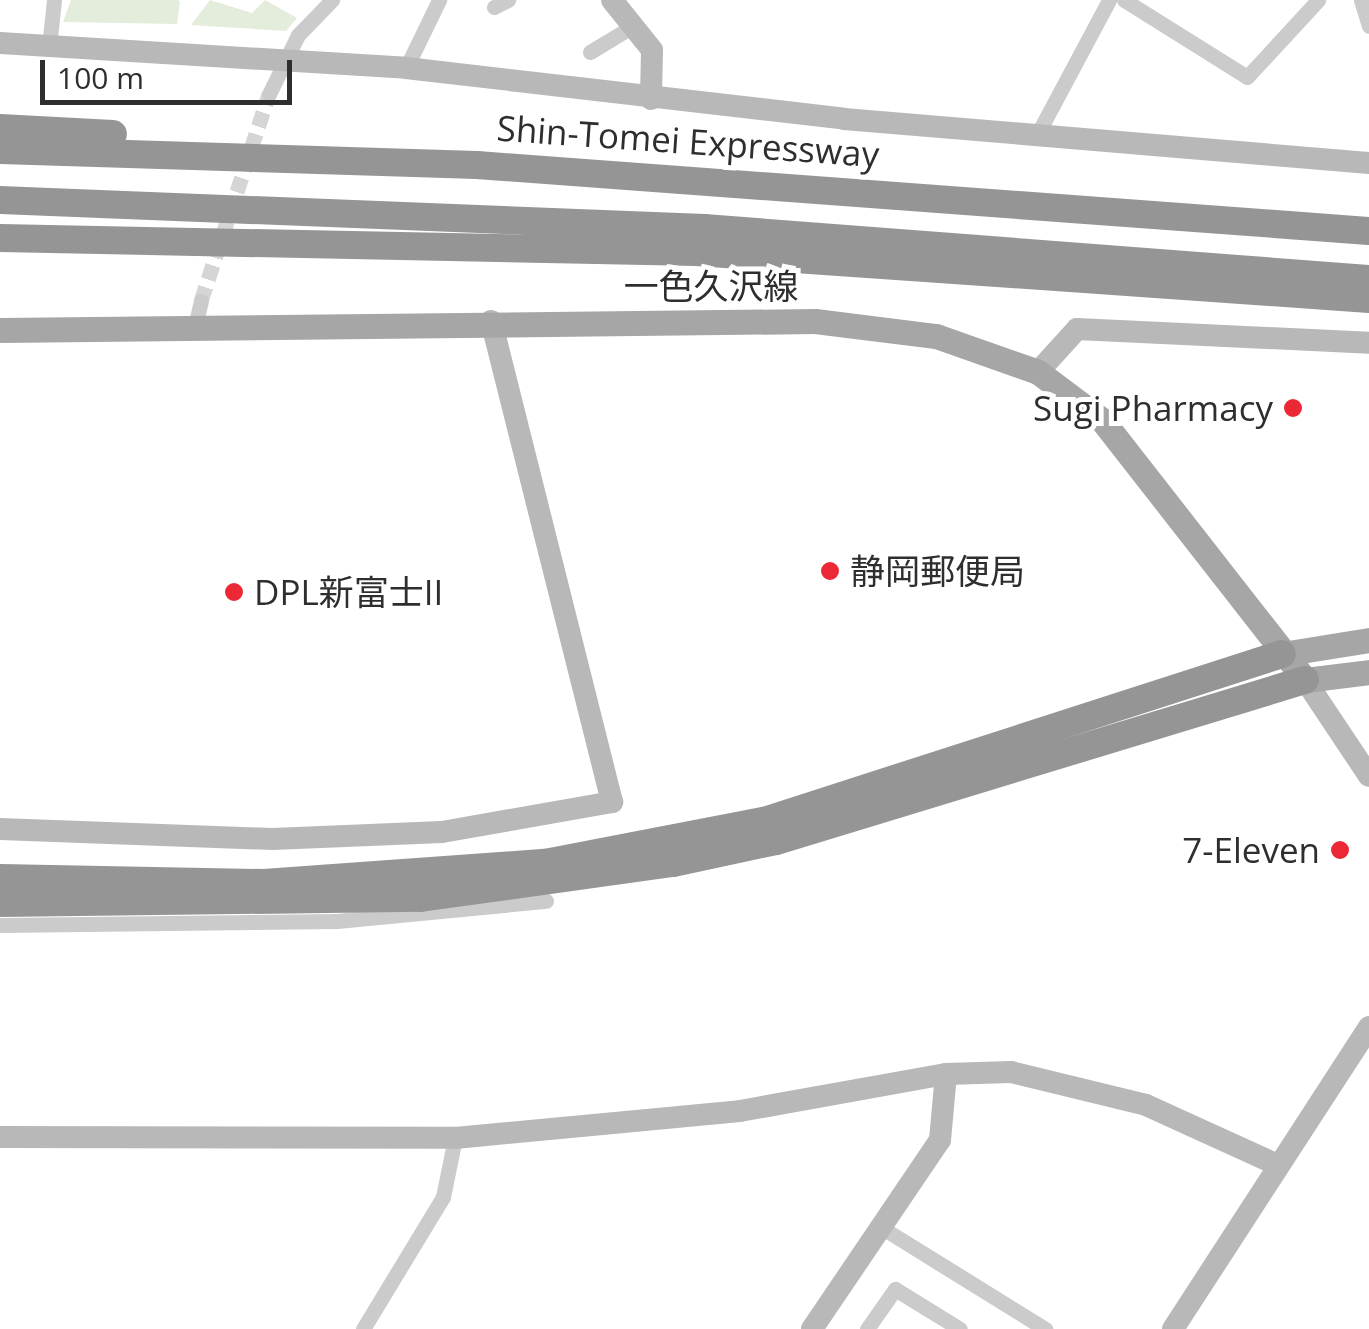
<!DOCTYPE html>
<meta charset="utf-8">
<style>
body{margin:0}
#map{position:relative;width:1369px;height:1329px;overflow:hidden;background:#fff;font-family:"Open Sans","Noto Sans JP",sans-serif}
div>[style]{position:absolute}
.green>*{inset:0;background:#e4ecdb}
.street-tunnel>*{height:15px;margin-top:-7.5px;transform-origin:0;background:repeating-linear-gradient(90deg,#d5d5d5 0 15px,transparent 0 23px)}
.street>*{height:15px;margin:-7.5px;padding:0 7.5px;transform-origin:7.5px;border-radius:7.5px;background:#cbcbcb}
.secondary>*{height:22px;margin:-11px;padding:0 11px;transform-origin:11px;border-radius:11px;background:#b8b8b8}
.primary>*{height:25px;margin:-12.5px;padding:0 12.5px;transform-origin:12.5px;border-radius:12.5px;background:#a6a6a6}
.highway>*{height:28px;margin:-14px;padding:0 14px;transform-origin:14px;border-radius:14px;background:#959595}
.dots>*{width:28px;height:28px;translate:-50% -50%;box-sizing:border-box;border:5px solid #fff;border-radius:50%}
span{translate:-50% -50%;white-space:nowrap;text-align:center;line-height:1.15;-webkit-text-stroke:10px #fff;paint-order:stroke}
.street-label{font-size:35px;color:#2e2e2e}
.poi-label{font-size:35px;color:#2e2e2e}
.right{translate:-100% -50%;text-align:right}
.left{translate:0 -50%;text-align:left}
.scale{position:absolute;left:40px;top:60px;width:252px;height:45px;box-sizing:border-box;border:5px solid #2e2e2e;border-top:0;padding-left:12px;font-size:30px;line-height:35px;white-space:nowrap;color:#2e2e2e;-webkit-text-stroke:8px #fff;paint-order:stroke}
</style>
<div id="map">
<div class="green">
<i style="clip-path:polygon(71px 0,178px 0,180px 2px,177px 24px,63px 22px)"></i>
<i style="clip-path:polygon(210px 0,252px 13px,265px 0,297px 18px,286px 31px,191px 25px)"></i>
</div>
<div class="street-tunnel">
<i style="left:201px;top:301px;width:218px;rotate:-71.8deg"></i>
</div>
<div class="street">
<i style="left:1124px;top:0;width:145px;rotate:32deg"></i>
<i style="left:1247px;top:77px;width:105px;rotate:-47.3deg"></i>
<i style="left:1361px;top:0;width:27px;rotate:73deg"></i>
<i style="left:494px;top:7px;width:16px;rotate:-27deg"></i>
<i style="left:49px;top:47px;width:47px;rotate:-83.9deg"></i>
<i style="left:590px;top:52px;width:50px;rotate:-31.2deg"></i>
<i style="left:406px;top:68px;width:76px;rotate:-64.1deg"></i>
<i style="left:269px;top:94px;width:66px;rotate:-63.8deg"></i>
<i style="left:298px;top:35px;width:49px;rotate:-45.8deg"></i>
<i style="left:1037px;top:135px;width:153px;rotate:-61.9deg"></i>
<i style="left:194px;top:331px;width:31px;rotate:-77deg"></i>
<i style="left:0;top:925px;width:337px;rotate:-0.7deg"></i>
<i style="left:337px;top:921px;width:210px;rotate:-5.5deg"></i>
<i style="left:884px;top:1229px;width:190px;rotate:31.8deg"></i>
<i style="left:363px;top:1329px;width:154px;rotate:-58.8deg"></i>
<i style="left:443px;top:1197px;width:60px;rotate:-78.5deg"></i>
<i style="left:867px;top:1329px;width:49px;rotate:-55deg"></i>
<i style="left:895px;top:1289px;width:76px;rotate:31.6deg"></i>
</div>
<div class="secondary">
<i style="left:612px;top:0;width:64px;rotate:51.3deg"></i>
<i style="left:652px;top:50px;width:49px;rotate:91.2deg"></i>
<i style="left:0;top:43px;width:407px;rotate:3.5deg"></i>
<i style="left:406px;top:68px;width:441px;rotate:6.6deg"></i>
<i style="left:844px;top:119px;width:527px;rotate:4.79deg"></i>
<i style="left:1038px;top:372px;width:58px;rotate:-47.8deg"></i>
<i style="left:1077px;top:329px;width:292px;rotate:2.7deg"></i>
<i style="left:1305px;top:680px;width:115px;rotate:56.3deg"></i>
<i style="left:0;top:829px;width:273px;rotate:2.1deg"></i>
<i style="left:273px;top:839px;width:169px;rotate:-2.4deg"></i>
<i style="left:442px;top:832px;width:173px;rotate:-10deg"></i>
<i style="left:612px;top:802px;width:496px;rotate:-104.1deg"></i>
<i style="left:0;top:1137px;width:455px;rotate:0.1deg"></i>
<i style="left:455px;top:1138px;width:286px;rotate:-5.4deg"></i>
<i style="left:740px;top:1111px;width:209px;rotate:-10.2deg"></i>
<i style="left:946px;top:1074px;width:65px;rotate:-1.8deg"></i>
<i style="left:1011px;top:1072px;width:139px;rotate:13.7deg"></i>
<i style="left:1146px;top:1105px;width:140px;rotate:24.5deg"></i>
<i style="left:812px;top:1329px;width:228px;rotate:-55.9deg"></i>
<i style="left:940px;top:1140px;width:66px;rotate:-84.8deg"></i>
<i style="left:1173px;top:1329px;width:360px;rotate:-57deg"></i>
</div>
<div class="primary">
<i style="left:0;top:330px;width:815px;rotate:-0.63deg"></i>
<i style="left:815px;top:321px;width:122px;rotate:7.1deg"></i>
<i style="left:936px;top:336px;width:108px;rotate:19.4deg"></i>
<i style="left:1038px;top:372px;width:80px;rotate:36.9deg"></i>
<i style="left:1102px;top:420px;width:330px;rotate:52deg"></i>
<i style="left:1305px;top:680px;width:64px;rotate:-7.1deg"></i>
<i style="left:1282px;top:654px;width:88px;rotate:-9.1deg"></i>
</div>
<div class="highway">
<i style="left:0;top:128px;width:113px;rotate:3deg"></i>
<i style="left:0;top:150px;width:477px;rotate:1.8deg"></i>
<i style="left:477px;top:165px;width:894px;rotate:4.23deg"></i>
<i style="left:0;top:200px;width:705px;rotate:2.28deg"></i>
<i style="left:704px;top:228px;width:667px;rotate:4.39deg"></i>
<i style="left:0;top:238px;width:696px;rotate:1.15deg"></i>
<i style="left:696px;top:252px;width:675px;rotate:3.99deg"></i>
<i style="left:0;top:878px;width:264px;rotate:1.1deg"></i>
<i style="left:264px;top:883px;width:282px;rotate:-4.1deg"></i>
<i style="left:545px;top:863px;width:223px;rotate:-10.9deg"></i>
<i style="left:764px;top:821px;width:544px;rotate:-17.87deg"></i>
<i style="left:0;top:903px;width:420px;rotate:-0.7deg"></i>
<i style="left:420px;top:898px;width:255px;rotate:-7.9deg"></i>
<i style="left:673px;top:863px;width:105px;rotate:-12.1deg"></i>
<i style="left:776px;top:841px;width:553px;rotate:-16.93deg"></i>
</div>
<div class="dots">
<i style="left:1293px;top:408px;background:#ed2836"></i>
<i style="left:830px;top:571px;background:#ed2836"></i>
<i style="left:234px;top:592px;background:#ed2836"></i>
<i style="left:1340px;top:850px;background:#ed2836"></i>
</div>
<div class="street-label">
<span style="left:688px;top:141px;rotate:4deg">Shin-Tomei Expressway</span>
<span style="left:711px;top:286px">一色久沢線</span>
</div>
<div class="poi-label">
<span class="right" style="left:1273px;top:408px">Sugi Pharmacy</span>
<span class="left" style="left:850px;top:571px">静岡郵便局</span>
<span class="left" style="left:254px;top:592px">DPL新富士II</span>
<span class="right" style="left:1320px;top:850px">7-Eleven</span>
</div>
<div class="scale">100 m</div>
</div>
